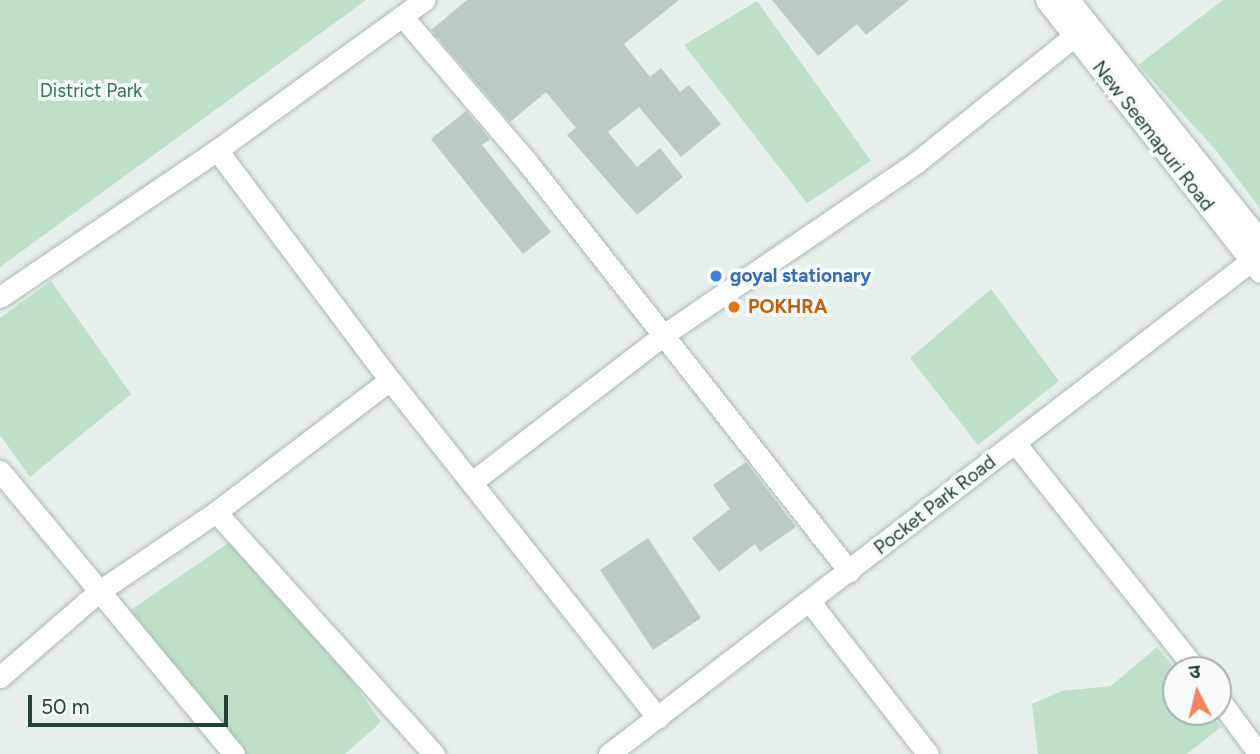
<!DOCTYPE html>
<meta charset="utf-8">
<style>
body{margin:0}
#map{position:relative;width:1260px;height:754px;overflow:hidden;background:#e6efeb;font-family:Figtree,"Noto Sans Devanagari",sans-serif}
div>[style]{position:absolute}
.green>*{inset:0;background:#bfe0c8}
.building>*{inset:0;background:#bbcac4}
.roads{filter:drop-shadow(0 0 2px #a8b8b2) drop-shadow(0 0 2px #a8b8b2)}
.minor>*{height:21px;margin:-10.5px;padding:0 10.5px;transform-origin:10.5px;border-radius:10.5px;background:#fff}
.tertiary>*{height:21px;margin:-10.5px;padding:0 10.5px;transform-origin:10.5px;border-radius:10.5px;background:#fff}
.secondary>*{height:21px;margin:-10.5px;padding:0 10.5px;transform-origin:10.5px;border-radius:10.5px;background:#fff}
.dots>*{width:19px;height:19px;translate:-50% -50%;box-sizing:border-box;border:4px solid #f7fbf9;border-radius:50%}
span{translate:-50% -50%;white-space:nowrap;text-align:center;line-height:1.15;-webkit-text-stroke:7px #f7fbf9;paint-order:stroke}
.park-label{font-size:19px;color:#2d7a4b}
.street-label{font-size:19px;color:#24423a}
.shop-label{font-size:19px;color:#366cbe;font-weight:700}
.left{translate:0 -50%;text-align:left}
.food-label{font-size:19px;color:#c56008;font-weight:700}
.north{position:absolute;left:1162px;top:656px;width:70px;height:70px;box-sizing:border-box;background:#f7fbf9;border:2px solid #a3b1ad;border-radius:50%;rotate:353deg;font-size:19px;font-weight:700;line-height:28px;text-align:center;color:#24423a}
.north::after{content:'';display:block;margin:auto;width:24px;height:32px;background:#f4845f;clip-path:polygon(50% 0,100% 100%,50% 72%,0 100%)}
.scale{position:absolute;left:28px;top:695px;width:200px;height:32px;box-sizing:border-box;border:4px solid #24423a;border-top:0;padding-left:9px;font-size:21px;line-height:24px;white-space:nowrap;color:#24423a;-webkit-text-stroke:5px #f7fbf9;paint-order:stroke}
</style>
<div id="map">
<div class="green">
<i style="clip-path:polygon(0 0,366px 0,0 267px)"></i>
<i style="clip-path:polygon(1223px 0,1260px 0,1260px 208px,1215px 149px,1138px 65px)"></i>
<i style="clip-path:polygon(757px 1px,871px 161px,807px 203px,684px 45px)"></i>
<i style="clip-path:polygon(51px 281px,131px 394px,30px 477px,0 435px,0 318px)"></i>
<i style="clip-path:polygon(991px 289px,1059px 381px,978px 445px,910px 358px)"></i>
<i style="clip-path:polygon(240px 535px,314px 626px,381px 722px,345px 754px,225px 754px,125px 614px)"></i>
<i style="clip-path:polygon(1157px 647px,1176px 670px,1176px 712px,1209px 712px,1221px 727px,1187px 754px,1038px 754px,1032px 704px,1062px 691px,1111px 686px)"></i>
</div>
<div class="building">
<i style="clip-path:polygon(467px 0,679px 0,624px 44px,650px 77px,661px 68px,680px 92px,689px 85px,721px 124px,681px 157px,639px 107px,608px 132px,637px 167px,660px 148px,683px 177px,637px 215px,567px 135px,576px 128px,546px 92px,510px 122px,431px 30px)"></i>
<i style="clip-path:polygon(772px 0,909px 0,866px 35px,857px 24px,818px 56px)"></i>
<i style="clip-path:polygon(466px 111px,490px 139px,482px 145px,551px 232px,523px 254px,431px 139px)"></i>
<i style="clip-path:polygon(746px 462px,796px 527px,760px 552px,755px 544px,719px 572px,692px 538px,730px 509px,713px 485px)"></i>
<i style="clip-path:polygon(648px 538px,701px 618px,653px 650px,600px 570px)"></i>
</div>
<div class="roads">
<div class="minor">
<i style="left:402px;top:16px;width:192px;rotate:49.4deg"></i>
<i style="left:527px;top:162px;width:521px;rotate:51.79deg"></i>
<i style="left:217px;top:150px;width:288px;rotate:53.1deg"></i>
<i style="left:390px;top:380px;width:431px;rotate:51.6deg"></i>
<i style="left:0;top:297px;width:262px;rotate:-34.1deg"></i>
<i style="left:217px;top:150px;width:256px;rotate:-35.9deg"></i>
<i style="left:1015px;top:443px;width:290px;rotate:51.4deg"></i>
<i style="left:0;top:471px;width:367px;rotate:50.4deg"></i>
<i style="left:472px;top:482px;width:240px;rotate:-37.5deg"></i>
<i style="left:662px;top:336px;width:309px;rotate:-34.3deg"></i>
<i style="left:917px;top:162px;width:201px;rotate:-38.7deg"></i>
<i style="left:216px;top:512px;width:326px;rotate:48deg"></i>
<i style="left:810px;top:602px;width:192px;rotate:52.2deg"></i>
<i style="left:0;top:677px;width:130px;rotate:-40.9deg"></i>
<i style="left:98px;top:592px;width:143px;rotate:-34.1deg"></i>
<i style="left:216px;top:512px;width:218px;rotate:-37.2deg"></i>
<i style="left:1218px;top:698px;width:69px;rotate:53.8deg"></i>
</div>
<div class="tertiary">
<i style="left:609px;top:754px;width:821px;rotate:-37.53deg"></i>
</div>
<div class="secondary">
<i style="left:1046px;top:0;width:346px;rotate:51.8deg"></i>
<i style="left:1069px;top:0;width:307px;rotate:51.5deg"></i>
</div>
</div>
<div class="dots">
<i style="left:716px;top:276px;background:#3f7fe0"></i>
<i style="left:734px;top:307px;background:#e8710a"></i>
</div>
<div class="park-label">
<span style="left:91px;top:91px">District Park</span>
</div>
<div class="street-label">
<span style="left:1153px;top:136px;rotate:52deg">New Seemapuri Road</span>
<span style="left:935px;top:505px;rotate:-38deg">Pocket Park Road</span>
</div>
<div class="shop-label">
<span class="left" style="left:730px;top:276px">goyal stationary</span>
</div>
<div class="food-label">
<span class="left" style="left:748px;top:307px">POKHRA</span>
</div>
<div class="north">उ</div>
<div class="scale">50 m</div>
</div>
